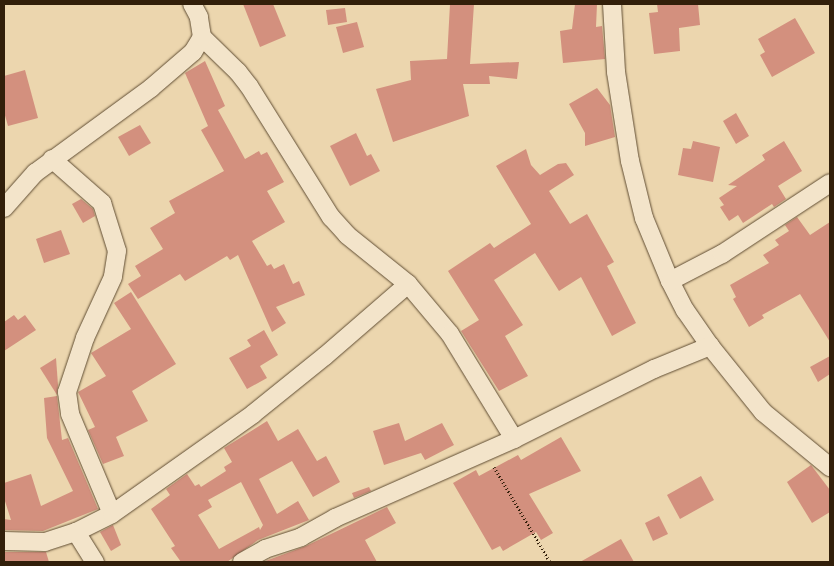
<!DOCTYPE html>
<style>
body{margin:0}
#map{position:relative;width:834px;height:566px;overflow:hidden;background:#ecd6ae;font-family:"IM FELL Great Primer",serif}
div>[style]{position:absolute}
.building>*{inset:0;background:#d3907e}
.path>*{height:3px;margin-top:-1.5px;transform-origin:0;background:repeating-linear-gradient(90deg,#321f0a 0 1px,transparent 0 3.5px)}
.roads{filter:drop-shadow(0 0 1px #604d33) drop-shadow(0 0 1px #604d33)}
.street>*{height:18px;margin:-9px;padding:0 9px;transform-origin:9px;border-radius:9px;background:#f3e4ca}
span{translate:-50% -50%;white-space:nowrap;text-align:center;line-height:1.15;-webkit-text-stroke:4px #f3e4ca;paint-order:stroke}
.frame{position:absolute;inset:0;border:5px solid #321f0a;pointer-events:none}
</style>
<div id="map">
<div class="building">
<i style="clip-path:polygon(243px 4px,273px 4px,286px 36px,260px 47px)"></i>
<i style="clip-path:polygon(450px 4px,474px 4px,470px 64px,519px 62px,517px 79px,489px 76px,490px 84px,463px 84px,469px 116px,393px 142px,376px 89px,411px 80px,410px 61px,447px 59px)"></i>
<i style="clip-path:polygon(575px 4px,597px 4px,596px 27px,602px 26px,605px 59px,563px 63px,560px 31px,572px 29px)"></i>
<i style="clip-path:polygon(657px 4px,698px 4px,700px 25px,679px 28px,680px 51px,654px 54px,649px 13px,658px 12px)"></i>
<i style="clip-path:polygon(345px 8px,347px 22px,328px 25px,326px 10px)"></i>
<i style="clip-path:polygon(795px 18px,815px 53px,772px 77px,760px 55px,765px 52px,758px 39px)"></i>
<i style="clip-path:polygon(357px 22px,364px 47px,343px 53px,336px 27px)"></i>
<i style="clip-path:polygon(205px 61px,225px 106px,218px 110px,245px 159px,259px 151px,261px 155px,267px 152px,284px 182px,267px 191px,285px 222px,252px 241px,267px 266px,271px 264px,274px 269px,284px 264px,293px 284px,299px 281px,305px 295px,276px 307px,286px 323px,272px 332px,238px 255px,230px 260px,227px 256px,185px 281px,180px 274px,138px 299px,128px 284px,141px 276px,135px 266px,163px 249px,150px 228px,175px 213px,169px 201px,224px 171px,201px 130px,208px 126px,185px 73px)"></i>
<i style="clip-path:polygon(25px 70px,38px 118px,8px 126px,4px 112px,4px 76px)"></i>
<i style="clip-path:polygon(597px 88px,610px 105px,615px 137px,585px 146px,585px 133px,569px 104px)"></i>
<i style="clip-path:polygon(736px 113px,749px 136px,736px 144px,723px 121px)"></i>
<i style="clip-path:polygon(140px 125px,151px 143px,129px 156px,118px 137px)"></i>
<i style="clip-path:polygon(356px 133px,367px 156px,371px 154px,380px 171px,350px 186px,330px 146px)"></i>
<i style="clip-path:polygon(693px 141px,720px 147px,713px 182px,678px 175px,683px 148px,691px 149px)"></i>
<i style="clip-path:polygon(784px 141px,802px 171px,778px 186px,786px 199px,774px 207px,772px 204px,743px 223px,738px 215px,729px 221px,720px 207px,724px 205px,719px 198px,737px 186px,728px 185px,765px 160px,762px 155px)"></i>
<i style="clip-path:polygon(526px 149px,531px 165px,540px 175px,558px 164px,566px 163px,574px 175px,549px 191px,570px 224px,587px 214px,614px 262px,607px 266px,636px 323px,612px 336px,581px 277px,559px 291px,535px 253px,494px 280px,523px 325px,505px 336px,528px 376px,499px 391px,461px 331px,479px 320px,448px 271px,490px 243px,494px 248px,531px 224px,496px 166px)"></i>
<i style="clip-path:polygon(81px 199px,93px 209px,95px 216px,83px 223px,72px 204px)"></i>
<i style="clip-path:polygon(797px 217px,810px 235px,830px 222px,830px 342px,800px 294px,762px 315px,764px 318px,749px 327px,733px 299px,736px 297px,730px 285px,769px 263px,763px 255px,779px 245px,775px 240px,789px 231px,785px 225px)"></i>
<i style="clip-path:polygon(61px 230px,70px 254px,44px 263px,36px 239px)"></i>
<i style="clip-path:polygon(131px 292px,176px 364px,132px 391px,148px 421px,116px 437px,124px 456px,103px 464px,88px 430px,95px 427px,78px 392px,106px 376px,91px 353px,131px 329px,114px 303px)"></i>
<i style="clip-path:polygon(14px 315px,18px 320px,25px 315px,36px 330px,4px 351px,4px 322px)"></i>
<i style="clip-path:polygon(264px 330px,278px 355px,260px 366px,267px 378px,247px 389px,229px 358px,251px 346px,247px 340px)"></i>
<i style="clip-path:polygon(830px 356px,830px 374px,818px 382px,810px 367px)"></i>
<i style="clip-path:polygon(56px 358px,58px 385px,57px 395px,40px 368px)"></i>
<i style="clip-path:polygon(57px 396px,62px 440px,68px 438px,98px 509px,43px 531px,4px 530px,4px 519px,11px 520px,4px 498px,4px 483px,31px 474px,41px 506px,73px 491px,47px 438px,44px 398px)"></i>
<i style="clip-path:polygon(evenodd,267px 421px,278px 441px,298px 429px,317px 461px,326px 456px,340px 482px,313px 497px,292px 461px,259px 479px,277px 514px,298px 501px,309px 520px,258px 540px,227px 562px,181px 562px,171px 548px,175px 546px,151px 509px,170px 495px,166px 489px,187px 474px,195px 486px,199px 484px,201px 487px,226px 471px,224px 467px,232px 462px,224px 448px,267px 421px,241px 482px,263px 525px,260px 530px,259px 527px,219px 549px,198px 515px,212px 507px,208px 500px,241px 482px)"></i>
<i style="clip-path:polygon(399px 423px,405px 441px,442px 423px,454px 445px,425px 460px,421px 453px,384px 465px,373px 431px)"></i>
<i style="clip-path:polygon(561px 437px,581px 471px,529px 494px,553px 533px,541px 540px,536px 532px,503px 551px,500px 546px,492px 550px,453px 483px,476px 470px,479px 476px,518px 455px,521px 460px)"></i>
<i style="clip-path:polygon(811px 465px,830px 490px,830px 512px,812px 523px,787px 482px)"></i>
<i style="clip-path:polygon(701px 476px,714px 500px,680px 519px,667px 495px)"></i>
<i style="clip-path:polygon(369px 487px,371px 491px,354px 498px,352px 493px)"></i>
<i style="clip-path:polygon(387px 507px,396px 523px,365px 540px,377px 562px,263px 562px,306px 546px)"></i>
<i style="clip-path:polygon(659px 516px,668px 534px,653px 541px,645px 523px)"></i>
<i style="clip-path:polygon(113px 525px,121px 545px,111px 551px,100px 532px)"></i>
<i style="clip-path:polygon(621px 539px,634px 562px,580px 562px)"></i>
<i style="clip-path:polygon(4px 552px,46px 552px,49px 562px,4px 562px)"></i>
</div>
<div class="path">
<i style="left:494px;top:467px;width:110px;rotate:59.5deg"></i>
</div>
<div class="roads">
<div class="street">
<i style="left:612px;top:4px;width:68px;rotate:86.6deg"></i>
<i style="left:616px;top:72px;width:90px;rotate:81.1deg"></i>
<i style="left:630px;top:161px;width:59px;rotate:76.2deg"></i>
<i style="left:644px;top:218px;width:68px;rotate:67.6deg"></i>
<i style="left:670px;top:281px;width:33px;rotate:63deg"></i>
<i style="left:685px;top:310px;width:44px;rotate:55.2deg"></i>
<i style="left:710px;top:346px;width:85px;rotate:51.2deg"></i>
<i style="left:763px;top:412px;width:87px;rotate:39.4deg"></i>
<i style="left:202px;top:37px;width:50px;rotate:44.2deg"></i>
<i style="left:238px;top:72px;width:18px;rotate:52deg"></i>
<i style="left:249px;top:86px;width:155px;rotate:58deg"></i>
<i style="left:331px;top:217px;width:24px;rotate:48deg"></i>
<i style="left:347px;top:235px;width:78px;rotate:38.8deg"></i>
<i style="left:408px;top:284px;width:65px;rotate:50deg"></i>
<i style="left:450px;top:334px;width:123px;rotate:58.6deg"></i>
<i style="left:52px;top:159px;width:67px;rotate:41.3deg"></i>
<i style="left:102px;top:203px;width:50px;rotate:72.6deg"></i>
<i style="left:117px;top:251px;width:26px;rotate:99deg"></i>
<i style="left:113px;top:277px;width:67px;rotate:114.7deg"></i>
<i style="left:85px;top:338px;width:57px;rotate:108.4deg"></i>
<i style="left:67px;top:392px;width:22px;rotate:82deg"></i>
<i style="left:70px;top:414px;width:108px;rotate:67.2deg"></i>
<i style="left:4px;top:208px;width:47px;rotate:-48.5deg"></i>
<i style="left:35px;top:173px;width:144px;rotate:-36.2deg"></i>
<i style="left:151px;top:88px;width:55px;rotate:-40.6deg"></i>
<i style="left:193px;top:52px;width:17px;rotate:-59deg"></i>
<i style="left:202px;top:37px;width:20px;rotate:-99deg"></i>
<i style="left:199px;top:17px;width:15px;rotate:-118deg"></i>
<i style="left:670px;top:281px;width:59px;rotate:-27.4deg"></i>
<i style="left:722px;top:254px;width:129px;rotate:-33.3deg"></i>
<i style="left:76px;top:532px;width:36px;rotate:58deg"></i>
<i style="left:4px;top:541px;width:41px;rotate:1.4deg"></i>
<i style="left:45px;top:542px;width:33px;rotate:-18deg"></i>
<i style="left:76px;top:532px;width:40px;rotate:-26.6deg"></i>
<i style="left:112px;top:514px;width:173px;rotate:-35.3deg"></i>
<i style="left:253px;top:414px;width:92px;rotate:-38.9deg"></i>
<i style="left:325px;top:356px;width:110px;rotate:-40.9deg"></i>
<i style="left:242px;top:562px;width:26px;rotate:-29deg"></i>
<i style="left:265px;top:549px;width:38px;rotate:-18deg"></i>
<i style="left:301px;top:537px;width:39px;rotate:-29deg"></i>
<i style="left:335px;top:518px;width:196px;rotate:-23.8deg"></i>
<i style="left:514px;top:439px;width:157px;rotate:-26.6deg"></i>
<i style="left:654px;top:369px;width:61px;rotate:-22.3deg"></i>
</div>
</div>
<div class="frame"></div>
</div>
